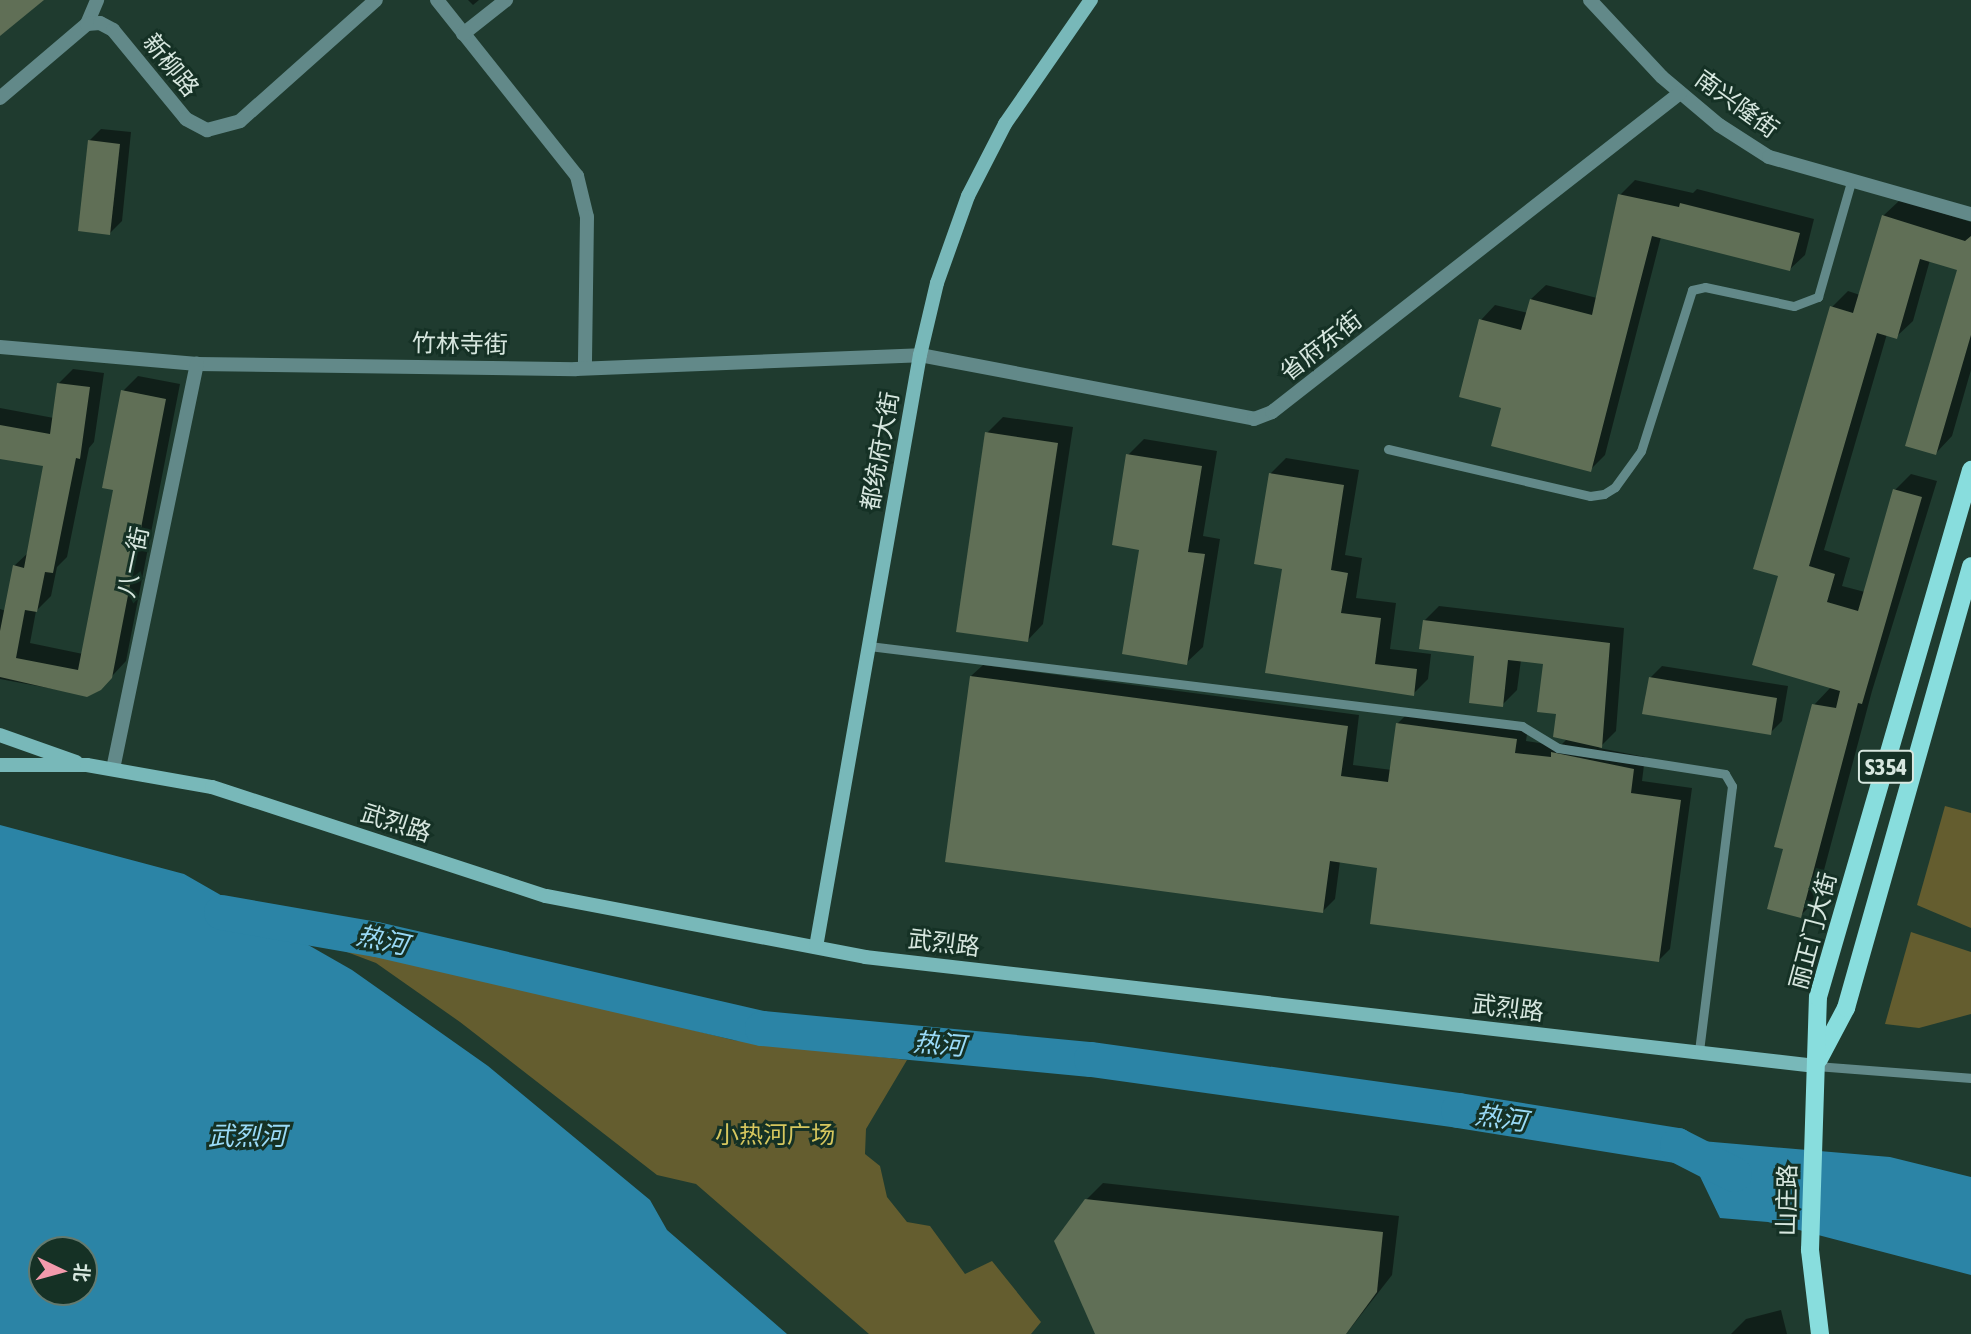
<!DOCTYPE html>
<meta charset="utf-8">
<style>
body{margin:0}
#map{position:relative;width:1971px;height:1334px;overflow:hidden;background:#1f3b2f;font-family:"Asap Condensed","Noto Sans SC",sans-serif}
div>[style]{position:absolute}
.green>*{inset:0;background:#645d2f}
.water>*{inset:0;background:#2b84a6}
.shadow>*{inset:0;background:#0007}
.river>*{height:35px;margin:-17.5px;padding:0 17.5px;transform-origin:17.5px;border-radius:17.5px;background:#2b84a6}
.building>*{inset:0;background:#606f56}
.service>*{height:9px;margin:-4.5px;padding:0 4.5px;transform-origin:4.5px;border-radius:4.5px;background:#628989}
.minor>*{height:14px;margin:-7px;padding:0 7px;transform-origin:7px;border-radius:7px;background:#628989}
.secondary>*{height:14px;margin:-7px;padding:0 7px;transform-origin:7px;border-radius:7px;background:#78b8b9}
.primary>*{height:18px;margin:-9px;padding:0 9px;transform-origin:9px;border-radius:9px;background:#8dd}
span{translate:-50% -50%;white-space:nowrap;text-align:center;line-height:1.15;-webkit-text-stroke:6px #153125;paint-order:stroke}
.shield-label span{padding:2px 5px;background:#153125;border:2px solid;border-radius:5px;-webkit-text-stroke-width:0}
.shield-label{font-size:23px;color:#d7e7df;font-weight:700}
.street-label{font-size:24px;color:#d7e7df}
.park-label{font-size:24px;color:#d6c75e}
.water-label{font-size:26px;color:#9adaf7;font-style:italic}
.north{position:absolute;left:28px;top:1236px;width:70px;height:70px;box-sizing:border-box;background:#153125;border:2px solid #637a6f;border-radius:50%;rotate:95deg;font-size:19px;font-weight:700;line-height:28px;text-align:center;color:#d7e7df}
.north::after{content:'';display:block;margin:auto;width:24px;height:32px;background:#f29aac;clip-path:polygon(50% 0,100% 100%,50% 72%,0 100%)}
</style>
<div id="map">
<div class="green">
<i style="clip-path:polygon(1945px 806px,1971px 813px,1971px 928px,1917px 905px)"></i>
<i style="clip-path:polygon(278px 926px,733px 1040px,907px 1060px,866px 1129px,865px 1154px,880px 1166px,887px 1197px,907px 1222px,930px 1226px,965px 1274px,992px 1261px,1041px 1322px,1031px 1334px,869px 1334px,696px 1184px,657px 1175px,460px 1022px,376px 963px)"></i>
<i style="clip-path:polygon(1911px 932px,1971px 952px,1971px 1014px,1919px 1028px,1885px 1024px)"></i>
</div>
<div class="water">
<i style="clip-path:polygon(evenodd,0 825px,184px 874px,352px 970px,488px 1066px,650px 1200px,667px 1230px,787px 1334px,0 1334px,0 825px,84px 1250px,84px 1292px,42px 1292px,42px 1250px,84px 1250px)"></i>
<i style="clip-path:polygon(1690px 1140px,1890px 1157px,1971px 1177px,1971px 1275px,1768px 1222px,1720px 1218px,1694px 1164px)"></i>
</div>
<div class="shadow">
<i style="clip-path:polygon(468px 0,479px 0,473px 5px)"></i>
<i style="clip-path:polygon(101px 129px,131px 132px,122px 221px,110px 233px,89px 141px)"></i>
<i style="clip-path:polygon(1635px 180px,1693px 193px,1697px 189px,1814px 219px,1805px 255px,1790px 269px,1661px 237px,1605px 455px,1590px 470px,1504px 407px,1481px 320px,1495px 305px,1528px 313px,1531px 299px,1546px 285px,1597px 298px,1620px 195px)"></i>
<i style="clip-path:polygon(1900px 200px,1971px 222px,1971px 370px,1952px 436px,1936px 453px,1959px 269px,1930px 260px,1913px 321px,1896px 337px,1887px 334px,1824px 550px,1850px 558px,1842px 586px,1865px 592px,1895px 490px,1911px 474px,1937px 481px,1872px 691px,1816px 900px,1800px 916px,1785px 848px,1814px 705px,1831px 687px,1780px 575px,1832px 307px,1848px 291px,1860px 295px,1883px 216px)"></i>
<i style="clip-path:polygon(73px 369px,104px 373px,94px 442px,89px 448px,67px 557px,57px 567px,51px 596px,36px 611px,30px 643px,83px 654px,115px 489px,123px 391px,138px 376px,180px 384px,126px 661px,100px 689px,86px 695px,0 679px,0 609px,6px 611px,14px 566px,29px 552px,45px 465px,0 457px,0 408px,54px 418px,59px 383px)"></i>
<i style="clip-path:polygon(1003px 417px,1073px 427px,1043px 624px,1027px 641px,987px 433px)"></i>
<i style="clip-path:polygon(1144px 439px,1217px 451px,1203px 536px,1220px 539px,1203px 647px,1186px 663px,1128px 455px)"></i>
<i style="clip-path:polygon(1286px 458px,1359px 470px,1345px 555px,1362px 558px,1356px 598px,1396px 603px,1390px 649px,1431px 654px,1428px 679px,1413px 694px,1267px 672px,1284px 567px,1271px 473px)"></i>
<i style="clip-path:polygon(1439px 606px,1624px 628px,1616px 731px,1599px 748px,1645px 757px,1642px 781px,1692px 788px,1670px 949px,1658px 961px,1379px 866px,1340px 861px,1335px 899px,1323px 911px,971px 676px,983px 665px,1359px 715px,1353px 765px,1392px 770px,1398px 723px,1410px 711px,1528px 727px,1526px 741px,1560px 746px,1566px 740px,1555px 736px,1558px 713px,1545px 663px,1521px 660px,1517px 690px,1502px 705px,1476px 654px,1424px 621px)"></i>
<i style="clip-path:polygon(1662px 666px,1788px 686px,1782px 721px,1770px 733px,1650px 678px)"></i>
<i style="clip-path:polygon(1103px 1183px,1399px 1216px,1392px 1275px,1346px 1334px,1097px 1334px,1086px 1200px)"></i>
<i style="clip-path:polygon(1781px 1310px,1787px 1334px,1731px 1334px,1746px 1319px)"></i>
</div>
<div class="river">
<i style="left:221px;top:912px;width:157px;rotate:9.9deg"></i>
<i style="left:376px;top:939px;width:396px;rotate:13deg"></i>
<i style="left:762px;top:1028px;width:330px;rotate:5.4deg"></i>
<i style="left:1091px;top:1059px;width:371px;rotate:7.9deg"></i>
<i style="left:1458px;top:1110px;width:222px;rotate:9.1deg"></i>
<i style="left:1677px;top:1145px;width:64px;rotate:27deg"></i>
</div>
<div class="building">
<i style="clip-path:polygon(0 0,44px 0,0 36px)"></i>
<i style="clip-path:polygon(88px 140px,120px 144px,110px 235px,78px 231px)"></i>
<i style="clip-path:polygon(1618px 194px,1679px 207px,1680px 203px,1800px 233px,1790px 271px,1652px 236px,1591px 472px,1491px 446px,1501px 408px,1459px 397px,1479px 319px,1521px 330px,1530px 299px,1592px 315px)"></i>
<i style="clip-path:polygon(1882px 215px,1965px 241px,1971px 236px,1971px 335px,1936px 455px,1905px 446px,1957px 270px,1920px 259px,1897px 339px,1877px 333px,1809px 566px,1835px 574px,1827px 602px,1858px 611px,1893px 489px,1922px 497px,1862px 704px,1858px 703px,1801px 918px,1767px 909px,1783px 849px,1774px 847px,1812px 704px,1836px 708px,1840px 691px,1752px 665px,1778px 576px,1753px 569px,1830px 306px,1853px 313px)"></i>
<i style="clip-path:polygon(57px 383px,90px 387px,80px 459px,76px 458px,53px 573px,45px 572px,37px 612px,25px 610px,16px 658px,78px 670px,113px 490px,102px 488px,121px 390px,166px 399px,112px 678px,101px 690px,87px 697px,0 677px,0 631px,13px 565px,24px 568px,43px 466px,0 459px,0 425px,50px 434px)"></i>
<i style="clip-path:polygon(985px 432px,1058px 443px,1028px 642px,956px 632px)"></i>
<i style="clip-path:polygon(1126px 454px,1202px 466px,1188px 552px,1205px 554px,1187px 665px,1122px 654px,1139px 550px,1112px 545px)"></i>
<i style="clip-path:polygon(1269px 473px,1344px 485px,1331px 570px,1348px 573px,1341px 613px,1381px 618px,1375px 664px,1417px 669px,1414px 696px,1265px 673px,1282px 569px,1254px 564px)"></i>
<i style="clip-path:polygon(1423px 620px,1610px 643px,1602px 748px,1553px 737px,1556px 714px,1537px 712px,1543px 664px,1508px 660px,1503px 707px,1469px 703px,1474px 656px,1419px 649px)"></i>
<i style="clip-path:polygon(970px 676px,1348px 726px,1341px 776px,1388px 782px,1396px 723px,1517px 739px,1515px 753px,1551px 757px,1551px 752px,1634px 769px,1631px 793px,1681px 800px,1659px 962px,1370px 924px,1377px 868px,1330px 861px,1323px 913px,945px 862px)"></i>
<i style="clip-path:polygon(1649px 677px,1777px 698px,1771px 735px,1642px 714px)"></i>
<i style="clip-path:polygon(1085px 1199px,1383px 1232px,1377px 1292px,1346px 1334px,1095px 1334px,1054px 1241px)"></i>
</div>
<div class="service">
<i style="left:1388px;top:449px;width:207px;rotate:13.1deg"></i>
<i style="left:1590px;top:496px;width:14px;rotate:-8deg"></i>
<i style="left:1604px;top:494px;width:13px;rotate:-32deg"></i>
<i style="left:1615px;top:487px;width:44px;rotate:-54.2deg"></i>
<i style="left:1641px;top:451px;width:169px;rotate:-72.4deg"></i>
<i style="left:1692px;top:290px;width:13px;rotate:-13deg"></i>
<i style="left:1705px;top:287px;width:91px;rotate:12.1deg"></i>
<i style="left:1794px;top:306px;width:26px;rotate:-21deg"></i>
<i style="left:1818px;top:297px;width:120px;rotate:-74deg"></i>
<i style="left:869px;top:646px;width:658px;rotate:6.98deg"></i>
<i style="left:1522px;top:726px;width:42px;rotate:31.4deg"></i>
<i style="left:1558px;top:748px;width:169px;rotate:8.8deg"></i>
<i style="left:1725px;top:774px;width:14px;rotate:60deg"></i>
<i style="left:1732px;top:786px;width:268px;rotate:97.1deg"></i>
<i style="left:1816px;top:1066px;width:155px;rotate:4.4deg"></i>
</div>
<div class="minor">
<i style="left:437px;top:0;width:225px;rotate:51.5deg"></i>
<i style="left:577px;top:176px;width:42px;rotate:76.3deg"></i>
<i style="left:587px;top:217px;width:151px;rotate:90.8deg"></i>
<i style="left:1590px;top:0;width:105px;rotate:46.9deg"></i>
<i style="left:1662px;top:77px;width:75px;rotate:40.1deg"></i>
<i style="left:1719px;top:125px;width:59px;rotate:32.6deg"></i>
<i style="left:1769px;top:157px;width:210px;rotate:15.8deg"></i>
<i style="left:87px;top:24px;width:26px;rotate:-67deg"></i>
<i style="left:463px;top:34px;width:55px;rotate:-38.3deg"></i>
<i style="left:0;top:98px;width:114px;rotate:-40.4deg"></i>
<i style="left:87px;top:24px;width:13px;rotate:-4deg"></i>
<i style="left:100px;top:23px;width:15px;rotate:28deg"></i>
<i style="left:113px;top:30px;width:115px;rotate:50.6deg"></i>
<i style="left:186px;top:119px;width:24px;rotate:28deg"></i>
<i style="left:207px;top:130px;width:34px;rotate:-15deg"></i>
<i style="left:240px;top:121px;width:182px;rotate:-41.7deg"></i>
<i style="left:0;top:347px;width:198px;rotate:4.9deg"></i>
<i style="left:197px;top:364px;width:379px;rotate:0.8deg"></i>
<i style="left:576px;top:369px;width:344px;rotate:-2.3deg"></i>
<i style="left:920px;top:355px;width:340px;rotate:10.8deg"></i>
<i style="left:1254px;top:419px;width:19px;rotate:-21deg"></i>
<i style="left:1272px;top:412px;width:518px;rotate:-38.02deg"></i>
<i style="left:113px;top:769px;width:414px;rotate:-78.3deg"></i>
</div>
<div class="secondary">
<i style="left:0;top:735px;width:81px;rotate:19.6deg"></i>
<i style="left:0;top:765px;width:87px"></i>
<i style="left:87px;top:765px;width:127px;rotate:10deg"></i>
<i style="left:212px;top:787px;width:351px;rotate:18.1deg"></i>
<i style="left:546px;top:896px;width:325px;rotate:10.8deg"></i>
<i style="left:865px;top:957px;width:957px;rotate:6.54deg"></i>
<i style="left:816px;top:947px;width:601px;rotate:-80.04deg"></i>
<i style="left:920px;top:355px;width:74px;rotate:-76.7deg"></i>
<i style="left:937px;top:283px;width:92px;rotate:-70.4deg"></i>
<i style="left:968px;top:196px;width:81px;rotate:-62.8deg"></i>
<i style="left:1005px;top:124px;width:151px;rotate:-55.3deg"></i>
</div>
<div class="primary">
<i style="left:1819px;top:1059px;width:58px;rotate:-62.1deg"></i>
<i style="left:1846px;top:1008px;width:459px;rotate:-74.2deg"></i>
<i style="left:1820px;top:1334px;width:85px;rotate:-96.8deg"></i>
<i style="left:1810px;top:1250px;width:253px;rotate:-88.2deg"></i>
<i style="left:1818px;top:997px;width:549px;rotate:-73.81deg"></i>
</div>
<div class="shield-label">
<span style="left:1886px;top:767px">S354</span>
</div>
<div class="street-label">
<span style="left:171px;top:65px;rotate:51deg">新柳路</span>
<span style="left:1737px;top:104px;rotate:36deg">南兴隆街</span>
<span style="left:460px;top:344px;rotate:1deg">竹林寺街</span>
<span style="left:1321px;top:346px;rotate:-38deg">省府东街</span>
<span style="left:880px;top:451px;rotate:-80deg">都统府大街</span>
<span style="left:133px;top:562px;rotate:-78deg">八一街</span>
<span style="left:396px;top:823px;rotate:18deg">武烈路</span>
<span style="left:1813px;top:931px;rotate:-75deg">丽正门大街</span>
<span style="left:944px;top:943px;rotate:7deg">武烈路</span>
<span style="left:1508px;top:1008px;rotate:7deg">武烈路</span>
<span style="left:1787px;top:1200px;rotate:-89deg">山庄路</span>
</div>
<div class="park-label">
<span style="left:775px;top:1135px">小热河广场</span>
</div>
<div class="water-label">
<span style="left:382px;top:941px;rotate:12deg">热河</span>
<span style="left:939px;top:1045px;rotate:5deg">热河</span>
<span style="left:1501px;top:1119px;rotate:8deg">热河</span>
<span style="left:247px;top:1137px">武烈河</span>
</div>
<div class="north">北</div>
</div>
